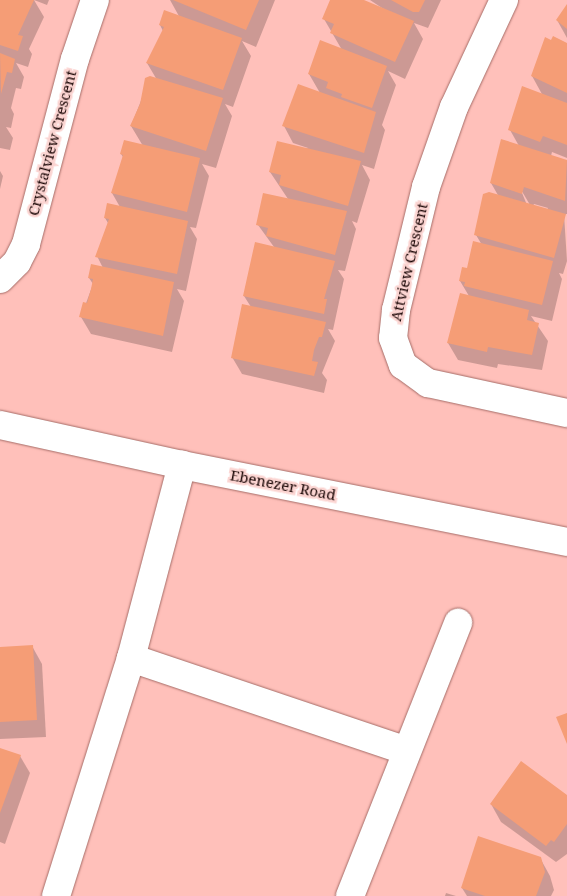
<!DOCTYPE html>
<style>
body{margin:0}
#map{position:relative;width:567px;height:896px;overflow:hidden;background:#ffc0ba;font-family:"Noto Serif",serif}
div>[style]{position:absolute}
.shadow>*{inset:0;background:#0003}
.building>*{inset:0;background:#f59d76}
.roads{filter:drop-shadow(0 0 1px #a66d68) drop-shadow(0 0 1px #a66d68)}
.minor>*{height:28px;margin:-14px;padding:0 14px;transform-origin:14px;border-radius:14px;background:#fff}
.secondary>*{height:28px;margin:-14px;padding:0 14px;transform-origin:14px;border-radius:14px;background:#fff}
span{translate:-50% -50%;white-space:nowrap;text-align:center;line-height:1.15;-webkit-text-stroke:5px #fbd4d1;paint-order:stroke}
.street-label{font-size:15px;color:#1b0706}
</style>
<div id="map">
<div class="shadow">
<i style="clip-path:polygon(0 0,49px 0,47px 5px,34px 0,44px 17px,29px 49px,32px 54px,28px 67px,16px 63px,24px 77px,21px 89px,16px 88px,11px 108px,14px 114px,11px 128px,6px 127px,13px 138px,10px 150px,0 148px)"></i>
<i style="clip-path:polygon(170px 0,275px 0,256px 47px,242px 41px,251px 56px,233px 107px,225px 104px,232px 116px,216px 168px,202px 164px,209px 176px,196px 228px,190px 227px,197px 239px,186px 291px,177px 289px,184px 301px,172px 352px,91px 334px,81px 317px,93px 284px,89px 278px,103px 268px,97px 256px,108px 223px,105px 218px,120px 207px,112px 193px,123px 157px,121px 154px,143px 146px,131px 126px,144px 93px,146px 79px,157px 80px,147px 63px,163px 31px,160px 25px,180px 18px)"></i>
<i style="clip-path:polygon(331px 0,359px 0,388px 12px,370px 0,441px 0,428px 28px,414px 23px,423px 39px,405px 79px,388px 71px,396px 85px,382px 125px,385px 130px,374px 169px,362px 165px,370px 180px,357px 223px,352px 221px,356px 229px,345px 271px,338px 270px,344px 279px,333px 330px,328px 329px,335px 341px,322px 373px,327px 380px,324px 393px,242px 374px,232px 357px,251px 307px,244px 296px,274px 247px,258px 225px,288px 199px,270px 172px,308px 148px,293px 143px,284px 126px,320px 93px,309px 74px,342px 50px,324px 19px)"></i>
<i style="clip-path:polygon(567px 7px,567px 38px,557px 20px)"></i>
<i style="clip-path:polygon(evenodd,567px 44px,567px 158px,552px 152px,551px 156px,567px 161px,567px 214px,564px 214px,567px 261px,563px 274px,559px 273px,562px 279px,552px 321px,531px 316px,548px 341px,542px 370px,498px 364px,497px 368px,458px 360px,448px 343px,469px 296px,460px 281px,482px 245px,476px 235px,499px 197px,491px 183px,502px 140px,519px 146px,510px 130px,543px 96px,532px 76px,567px 44px,520px 188px,530px 205px,527px 205px,520px 188px,567px 44px,534px 204px,548px 208px,547px 210px,533px 206px,534px 204px)"></i>
<i style="clip-path:polygon(0 171px,3px 176px,0 189px)"></i>
<i style="clip-path:polygon(32px 646px,42px 664px,46px 737px,0 739px,0 648px)"></i>
<i style="clip-path:polygon(0 749px,20px 756px,30px 773px,5px 844px,0 842px)"></i>
<i style="clip-path:polygon(567px 796px,567px 854px,556px 862px,501px 822px,491px 804px)"></i>
<i style="clip-path:polygon(540px 858px,550px 876px,554px 890px,551px 896px,467px 896px,462px 888px)"></i>
<i style="clip-path:polygon(446px 893px,456px 896px,445px 896px)"></i>
</div>
<div class="building">
<i style="clip-path:polygon(0 0,34px 0,18px 35px,23px 36px,18px 51px,0 45px)"></i>
<i style="clip-path:polygon(173px 0,259px 0,246px 30px)"></i>
<i style="clip-path:polygon(330px 0,364px 0,414px 21px,395px 62px,330px 33px,334px 24px,322px 19px)"></i>
<i style="clip-path:polygon(391px 0,425px 0,419px 12px,413px 12px)"></i>
<i style="clip-path:polygon(567px 4px,567px 29px,556px 20px)"></i>
<i style="clip-path:polygon(164px 10px,242px 38px,223px 90px,146px 63px,164px 27px,159px 25px)"></i>
<i style="clip-path:polygon(553px 36px,567px 43px,567px 93px,531px 76px,545px 37px,551px 40px)"></i>
<i style="clip-path:polygon(320px 40px,387px 66px,372px 108px,341px 97px,342px 94px,326px 88px,328px 82px,308px 74px)"></i>
<i style="clip-path:polygon(0 53px,15px 59px,12px 73px,7px 72px,1px 94px)"></i>
<i style="clip-path:polygon(150px 76px,223px 98px,206px 151px,130px 126px,140px 104px,145px 78px)"></i>
<i style="clip-path:polygon(298px 84px,376px 112px,364px 153px,282px 126px)"></i>
<i style="clip-path:polygon(522px 86px,567px 103px,567px 145px,543px 136px,540px 142px,508px 130px)"></i>
<i style="clip-path:polygon(501px 139px,567px 160px,565px 201px,524px 187px,522px 194px,490px 183px)"></i>
<i style="clip-path:polygon(124px 140px,200px 158px,187px 212px,111px 193px,123px 155px,120px 154px)"></i>
<i style="clip-path:polygon(277px 141px,361px 161px,348px 206px,279px 185px,281px 175px,269px 172px)"></i>
<i style="clip-path:polygon(489px 192px,566px 214px,554px 258px,474px 235px,483px 194px)"></i>
<i style="clip-path:polygon(263px 193px,347px 211px,335px 255px,266px 236px,268px 228px,256px 225px)"></i>
<i style="clip-path:polygon(107px 203px,188px 221px,177px 274px,95px 257px,109px 219px,104px 218px)"></i>
<i style="clip-path:polygon(473px 241px,553px 261px,542px 305px,464px 286px,465px 282px,459px 281px,462px 267px,467px 268px)"></i>
<i style="clip-path:polygon(255px 242px,335px 261px,324px 299px,327px 299px,324px 314px,243px 296px)"></i>
<i style="clip-path:polygon(91px 264px,174px 282px,163px 336px,79px 317px,83px 302px,87px 303px,91px 289px,93px 279px,88px 278px)"></i>
<i style="clip-path:polygon(460px 293px,529px 310px,527px 320px,539px 323px,532px 355px,488px 347px,487px 352px,447px 343px)"></i>
<i style="clip-path:polygon(242px 304px,326px 322px,322px 337px,319px 337px,314px 350px,312px 361px,318px 362px,314px 376px,231px 358px)"></i>
<i style="clip-path:polygon(33px 645px,37px 720px,0 722px,0 647px)"></i>
<i style="clip-path:polygon(567px 713px,567px 744px,556px 717px)"></i>
<i style="clip-path:polygon(0 748px,21px 755px,0 813px)"></i>
<i style="clip-path:polygon(521px 761px,567px 795px,567px 824px,554px 842px,551px 840px,546px 846px,490px 804px)"></i>
<i style="clip-path:polygon(478px 836px,541px 857px,545px 872px,536px 896px,485px 896px,461px 888px)"></i>
</div>
<div class="roads">
<div class="minor">
<i style="left:504px;top:0;width:118px;rotate:115deg"></i>
<i style="left:454px;top:107px;width:85px;rotate:109.3deg"></i>
<i style="left:426px;top:187px;width:127px;rotate:103.7deg"></i>
<i style="left:396px;top:310px;width:28px;rotate:96deg"></i>
<i style="left:393px;top:338px;width:29px;rotate:70deg"></i>
<i style="left:403px;top:365px;width:31px;rotate:36deg"></i>
<i style="left:428px;top:383px;width:142px;rotate:12.2deg"></i>
<i style="left:0;top:279px;width:24px;rotate:-45deg"></i>
<i style="left:17px;top:262px;width:20px;rotate:-63deg"></i>
<i style="left:26px;top:244px;width:191px;rotate:-75.2deg"></i>
<i style="left:75px;top:59px;width:62px;rotate:-71.3deg"></i>
<i style="left:131px;top:658px;width:289px;rotate:18.6deg"></i>
<i style="left:56px;top:896px;width:250px;rotate:-72.5deg"></i>
<i style="left:131px;top:658px;width:200px;rotate:-75.2deg"></i>
<i style="left:350px;top:896px;width:294px;rotate:-68.4deg"></i>
</div>
<div class="secondary">
<i style="left:0;top:425px;width:186px;rotate:12.4deg"></i>
<i style="left:182px;top:465px;width:393px;rotate:11.3deg"></i>
</div>
</div>
<div class="street-label">
<span style="left:52px;top:143px;rotate:-75deg">Crystalview Crescent</span>
<span style="left:409px;top:262px;rotate:-77deg">Attview Crescent</span>
<span style="left:283px;top:485px;rotate:11deg">Ebenezer Road</span>
</div>
</div>
